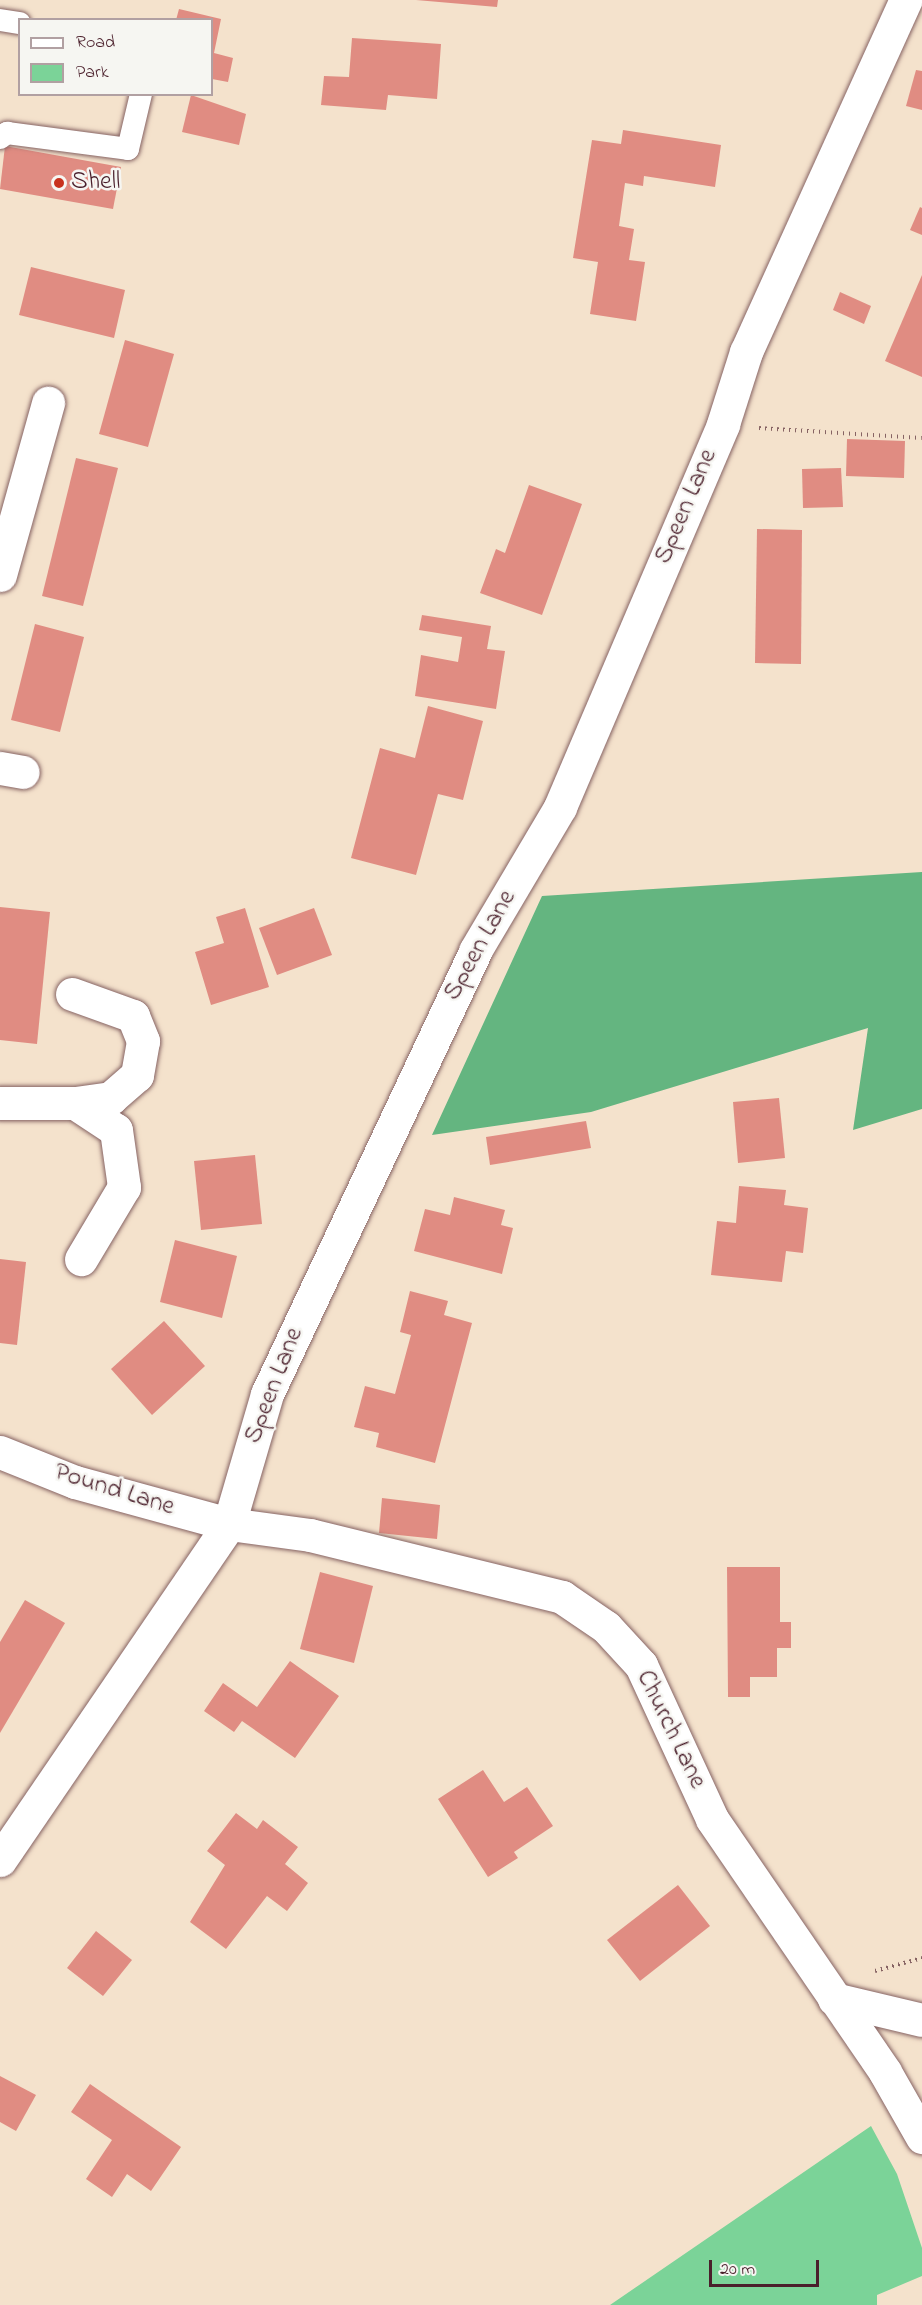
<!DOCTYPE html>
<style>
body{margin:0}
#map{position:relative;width:922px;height:2305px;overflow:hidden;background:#f4e2cc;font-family:"Indie Flower",sans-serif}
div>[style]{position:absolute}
.green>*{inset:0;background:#7bd398}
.forest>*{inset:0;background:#64b580}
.building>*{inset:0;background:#e08c82}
.path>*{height:4px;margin-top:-2px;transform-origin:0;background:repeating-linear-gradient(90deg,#866363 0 1.5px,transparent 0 6px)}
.roads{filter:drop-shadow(0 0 2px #866363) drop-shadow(0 0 2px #866363)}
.service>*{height:22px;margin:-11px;padding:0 11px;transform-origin:11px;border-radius:11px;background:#fff}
.minor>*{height:33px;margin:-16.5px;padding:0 16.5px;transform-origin:16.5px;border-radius:16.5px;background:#fff}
.dots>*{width:16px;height:16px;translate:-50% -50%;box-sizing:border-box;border:3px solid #f6f6f2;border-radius:50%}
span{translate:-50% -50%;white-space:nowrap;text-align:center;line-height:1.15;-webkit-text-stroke:5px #f6f6f2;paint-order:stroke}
.poi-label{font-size:26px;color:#4a1f2b}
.left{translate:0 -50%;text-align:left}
.street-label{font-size:26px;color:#4a1f2b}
.legend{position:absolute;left:18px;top:18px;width:195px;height:78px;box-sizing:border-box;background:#f6f6f2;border:2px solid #b1a0a2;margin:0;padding:8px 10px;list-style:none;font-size:18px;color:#4a1f2b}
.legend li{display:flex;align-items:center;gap:12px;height:30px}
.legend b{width:30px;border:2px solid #b1a0a2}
.scale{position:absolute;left:709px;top:2260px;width:110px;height:27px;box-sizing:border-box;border:3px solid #4a1f2b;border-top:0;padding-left:8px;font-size:18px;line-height:21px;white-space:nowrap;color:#4a1f2b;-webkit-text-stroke:4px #f6f6f2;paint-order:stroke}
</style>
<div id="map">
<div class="green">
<i style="clip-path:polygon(871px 2126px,897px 2174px,922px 2248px,922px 2276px,877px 2295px,877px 2305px,610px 2305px)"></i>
</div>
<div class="forest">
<i style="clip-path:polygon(922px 872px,922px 1109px,853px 1130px,868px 1028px,591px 1112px,432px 1135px,542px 896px)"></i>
</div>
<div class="building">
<i style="clip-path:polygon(416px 0,498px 0,497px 7px)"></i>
<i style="clip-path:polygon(179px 9px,221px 19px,214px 53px,233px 58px,228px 82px,212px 79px,212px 20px,176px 20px)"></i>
<i style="clip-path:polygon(352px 38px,441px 44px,437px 99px,388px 95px,386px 110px,321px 105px,324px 76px,349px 77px)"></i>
<i style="clip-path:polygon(916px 70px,922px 71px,922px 110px,906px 106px)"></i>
<i style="clip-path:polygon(191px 95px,246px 114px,239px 145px,182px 132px)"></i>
<i style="clip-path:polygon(623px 130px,721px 145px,715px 187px,644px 176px,643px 186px,625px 183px,619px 226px,634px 229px,629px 260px,645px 262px,636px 321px,590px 314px,598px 262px,573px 258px,592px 140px,621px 144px)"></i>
<i style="clip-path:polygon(5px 146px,121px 167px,113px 209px,0 189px)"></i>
<i style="clip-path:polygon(920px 207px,922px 208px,922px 235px,910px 230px)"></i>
<i style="clip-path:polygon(31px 267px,125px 290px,114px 338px,19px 315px)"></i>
<i style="clip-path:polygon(922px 275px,922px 377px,885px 361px)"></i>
<i style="clip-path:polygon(840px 292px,871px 306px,864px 324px,833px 310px)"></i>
<i style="clip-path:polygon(125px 340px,174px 354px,148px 447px,99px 434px)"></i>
<i style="clip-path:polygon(847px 439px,905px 441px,904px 478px,846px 476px)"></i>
<i style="clip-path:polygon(76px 458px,118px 468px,83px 606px,42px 596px)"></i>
<i style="clip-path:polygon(841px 468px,843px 507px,803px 508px,802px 469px)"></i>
<i style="clip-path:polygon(529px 485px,582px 504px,542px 615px,480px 593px,496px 549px,505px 553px)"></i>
<i style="clip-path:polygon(757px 529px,802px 530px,801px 664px,755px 663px)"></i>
<i style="clip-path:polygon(422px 615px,491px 626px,487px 649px,505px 651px,496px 709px,415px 696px,421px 655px,458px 662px,462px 637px,419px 630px)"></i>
<i style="clip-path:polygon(35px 624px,84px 637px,60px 732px,11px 720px)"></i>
<i style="clip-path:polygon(428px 706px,483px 721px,463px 800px,438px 794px,416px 875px,351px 858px,380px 748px,415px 758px)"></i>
<i style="clip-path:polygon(0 907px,50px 912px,37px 1044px,0 1040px)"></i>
<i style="clip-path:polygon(245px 908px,269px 987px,211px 1005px,195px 952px,224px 943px,216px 917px)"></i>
<i style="clip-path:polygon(314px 908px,332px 955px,277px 975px,259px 928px)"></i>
<i style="clip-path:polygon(779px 1098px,785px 1158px,738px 1163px,733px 1102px)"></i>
<i style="clip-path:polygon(586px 1121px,591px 1148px,490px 1165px,486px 1137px)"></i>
<i style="clip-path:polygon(255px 1155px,262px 1224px,201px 1230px,194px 1161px)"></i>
<i style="clip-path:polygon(739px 1186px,786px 1190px,784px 1205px,808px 1208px,803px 1253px,786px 1251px,782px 1282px,711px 1275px,717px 1221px,736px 1223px)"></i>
<i style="clip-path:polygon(454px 1197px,505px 1210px,501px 1225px,513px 1228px,502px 1274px,414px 1251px,425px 1209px,450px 1215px)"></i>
<i style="clip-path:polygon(175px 1240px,237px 1256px,222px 1318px,160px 1302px)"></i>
<i style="clip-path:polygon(0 1259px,26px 1262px,17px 1345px,0 1343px)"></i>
<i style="clip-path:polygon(410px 1291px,448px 1301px,444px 1315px,472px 1323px,435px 1463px,376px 1447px,379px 1433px,354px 1427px,365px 1386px,395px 1394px,411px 1335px,400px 1332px)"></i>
<i style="clip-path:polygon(164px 1321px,205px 1366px,152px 1415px,111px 1369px)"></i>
<i style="clip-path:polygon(382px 1498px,440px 1505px,437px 1539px,379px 1533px)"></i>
<i style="clip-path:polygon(727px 1567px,780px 1567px,780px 1622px,791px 1622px,791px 1648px,777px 1648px,777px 1677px,750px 1677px,750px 1697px,728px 1697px)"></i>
<i style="clip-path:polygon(320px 1572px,373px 1586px,354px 1663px,300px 1649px)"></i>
<i style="clip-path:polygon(25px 1600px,65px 1623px,0 1733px,0 1642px)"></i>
<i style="clip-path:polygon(290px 1661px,339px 1696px,295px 1758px,242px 1721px,234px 1732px,204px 1711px,223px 1683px,257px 1707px)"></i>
<i style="clip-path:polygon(483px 1770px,504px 1802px,527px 1787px,553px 1826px,514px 1852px,518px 1858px,488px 1877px,438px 1799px)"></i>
<i style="clip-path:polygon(236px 1813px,257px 1829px,263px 1820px,298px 1847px,285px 1864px,308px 1883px,287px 1911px,267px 1896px,226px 1949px,190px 1922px,225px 1865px,207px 1851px)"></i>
<i style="clip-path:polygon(678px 1885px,710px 1926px,640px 1981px,607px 1940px)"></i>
<i style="clip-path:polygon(96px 1931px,132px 1960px,103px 1996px,67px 1968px)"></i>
<i style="clip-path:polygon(0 2076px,36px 2095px,16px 2131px,0 2122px)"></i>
<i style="clip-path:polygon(90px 2084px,181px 2147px,151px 2191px,127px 2174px,112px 2197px,86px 2179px,112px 2140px,71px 2112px)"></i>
</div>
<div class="path">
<i style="left:759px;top:428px;width:163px;rotate:3.5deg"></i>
<i style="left:875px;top:1971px;width:49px;rotate:-15.5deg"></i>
</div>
<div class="roads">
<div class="service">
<i style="left:0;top:20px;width:20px;rotate:9deg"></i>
<i style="left:0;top:138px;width:9px;rotate:-36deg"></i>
<i style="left:7px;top:133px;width:122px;rotate:7.5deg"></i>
<i style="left:128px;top:149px;width:57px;rotate:-76.7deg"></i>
</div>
<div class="minor">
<i style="left:0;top:575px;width:179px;rotate:-74.4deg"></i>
<i style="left:0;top:768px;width:23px;rotate:10deg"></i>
<i style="left:72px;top:994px;width:65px;rotate:19.8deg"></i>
<i style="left:133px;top:1016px;width:27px;rotate:68deg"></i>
<i style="left:143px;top:1041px;width:35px;rotate:100deg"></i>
<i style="left:137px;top:1075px;width:35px;rotate:139deg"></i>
<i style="left:111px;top:1098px;width:36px;rotate:172deg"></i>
<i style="left:0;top:1103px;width:75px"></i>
<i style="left:75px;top:1103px;width:49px;rotate:33.4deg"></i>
<i style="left:116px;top:1130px;width:58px;rotate:82deg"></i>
<i style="left:124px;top:1187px;width:84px;rotate:120.8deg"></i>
<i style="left:0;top:1452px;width:81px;rotate:21.8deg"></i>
<i style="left:75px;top:1482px;width:160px;rotate:15.3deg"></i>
<i style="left:229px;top:1524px;width:82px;rotate:7.7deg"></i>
<i style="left:310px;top:1535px;width:260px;rotate:13.8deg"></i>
<i style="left:562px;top:1597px;width:53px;rotate:34.3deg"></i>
<i style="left:606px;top:1627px;width:52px;rotate:47.4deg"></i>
<i style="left:641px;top:1665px;width:170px;rotate:65.2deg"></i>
<i style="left:712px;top:1819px;width:306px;rotate:55.6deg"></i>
<i style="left:885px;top:2072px;width:75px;rotate:60.4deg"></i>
<i style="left:0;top:1860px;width:407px;rotate:-55.7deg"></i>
<i style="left:229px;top:1524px;width:135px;rotate:-73.7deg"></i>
<i style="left:267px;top:1394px;width:489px;rotate:-64.8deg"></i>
<i style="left:475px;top:951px;width:167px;rotate:-59.4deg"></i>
<i style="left:560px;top:807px;width:416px;rotate:-66.9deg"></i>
<i style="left:723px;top:424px;width:76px;rotate:-72.3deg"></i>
<i style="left:746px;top:352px;width:387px;rotate:-65.6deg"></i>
<i style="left:834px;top:1999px;width:90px;rotate:13.4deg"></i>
</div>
</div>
<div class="dots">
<i style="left:59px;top:183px;background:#c8321e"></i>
</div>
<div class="poi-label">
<span class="left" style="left:71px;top:183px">Shell</span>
</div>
<div class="street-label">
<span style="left:687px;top:507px;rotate:-67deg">Speen Lane</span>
<span style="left:481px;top:946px;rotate:-61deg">Speen Lane</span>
<span style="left:275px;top:1386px;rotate:-69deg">Speen Lane</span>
<span style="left:114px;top:1491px;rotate:17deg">Pound Lane</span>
<span style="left:670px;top:1730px;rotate:64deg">Church Lane</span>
</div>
<ul class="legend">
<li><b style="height:8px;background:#fff"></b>Road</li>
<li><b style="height:16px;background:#7bd398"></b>Park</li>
</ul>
<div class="scale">20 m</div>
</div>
